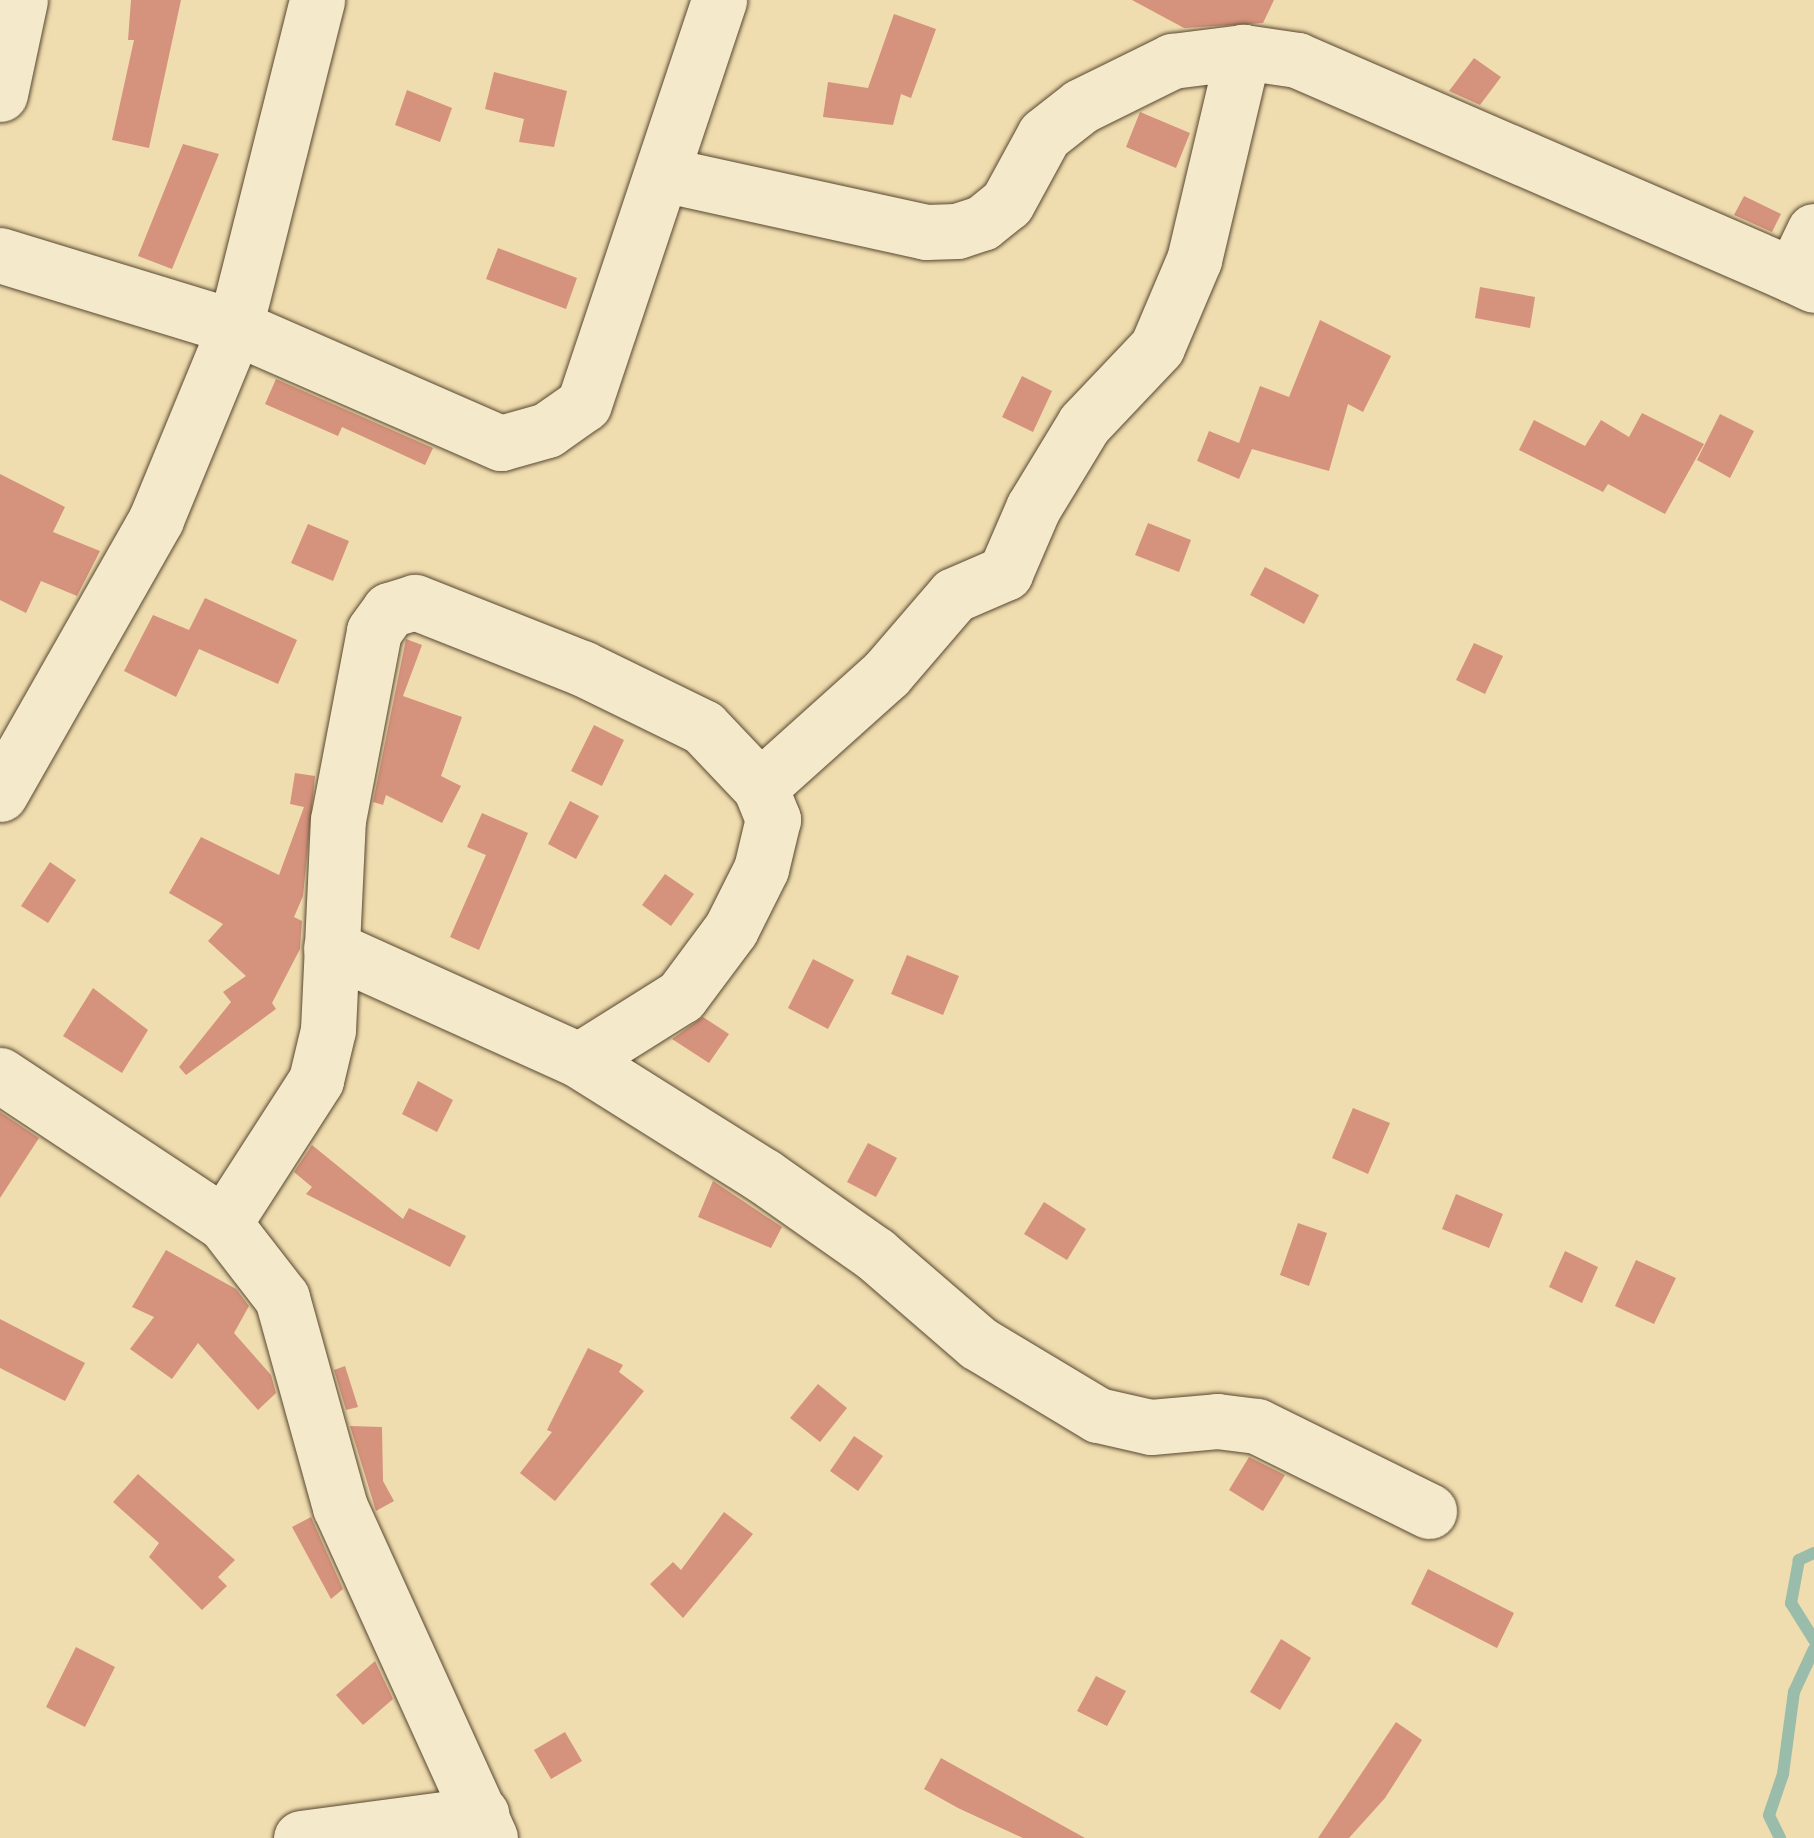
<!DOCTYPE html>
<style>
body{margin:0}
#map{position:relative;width:1814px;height:1838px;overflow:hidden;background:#f0ddaf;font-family:"IM FELL Great Primer",serif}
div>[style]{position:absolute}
.stream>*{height:12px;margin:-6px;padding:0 6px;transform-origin:6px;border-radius:6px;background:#9abcaa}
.building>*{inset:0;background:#d5927c}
.roads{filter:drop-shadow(0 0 2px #584831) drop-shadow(0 0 2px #584831)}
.minor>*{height:55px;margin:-27.5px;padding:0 27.5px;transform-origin:27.5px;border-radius:27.5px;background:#f5e9cb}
span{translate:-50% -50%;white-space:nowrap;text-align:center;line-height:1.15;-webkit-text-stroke:9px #f5e9cb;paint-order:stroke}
</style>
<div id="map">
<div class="stream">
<i style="left:1814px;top:1553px;width:17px;rotate:155deg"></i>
<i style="left:1799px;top:1560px;width:44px;rotate:100.5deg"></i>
<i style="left:1791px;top:1603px;width:44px;rotate:58.1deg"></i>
<i style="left:1780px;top:1838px;width:25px;rotate:-116deg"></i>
<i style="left:1769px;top:1815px;width:43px;rotate:-71.1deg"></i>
<i style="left:1783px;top:1774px;width:83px;rotate:-82.4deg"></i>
<i style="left:1794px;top:1692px;width:47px;rotate:-65.1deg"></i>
</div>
<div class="building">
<i style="clip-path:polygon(131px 0,181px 0,149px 148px,112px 140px,134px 40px,128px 40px)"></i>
<i style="clip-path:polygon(1132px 0,1274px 0,1263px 23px,1184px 28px)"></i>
<i style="clip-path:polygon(894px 14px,936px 29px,911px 98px,901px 94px,893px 125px,823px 117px,828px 82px,868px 88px)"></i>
<i style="clip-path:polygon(1474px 58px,1501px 77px,1480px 105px,1449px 91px)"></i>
<i style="clip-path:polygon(494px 72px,567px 91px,554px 147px,519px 142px,524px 119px,485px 109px)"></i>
<i style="clip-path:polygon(407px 90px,452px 108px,440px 142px,395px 125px)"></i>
<i style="clip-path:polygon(1140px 112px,1190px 133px,1176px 168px,1126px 147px)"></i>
<i style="clip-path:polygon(183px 144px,219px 154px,172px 269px,138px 256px)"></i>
<i style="clip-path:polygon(1744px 196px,1781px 214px,1772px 232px,1734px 215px)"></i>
<i style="clip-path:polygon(498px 248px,577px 278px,566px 309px,486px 279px)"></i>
<i style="clip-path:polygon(1480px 287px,1535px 297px,1530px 328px,1475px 318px)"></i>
<i style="clip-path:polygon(1320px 320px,1391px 356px,1363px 412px,1348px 404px,1329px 471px,1252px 449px,1239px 479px,1197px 461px,1209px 431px,1239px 443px,1260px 386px,1289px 397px)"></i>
<i style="clip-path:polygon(1022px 376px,1052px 391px,1033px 432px,1002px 417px)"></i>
<i style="clip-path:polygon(276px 379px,433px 448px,425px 465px,342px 427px,338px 436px,265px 404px)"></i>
<i style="clip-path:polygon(1642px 413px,1704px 444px,1665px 514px,1608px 484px,1603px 492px,1519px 450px,1534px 420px,1585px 446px,1601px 420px,1629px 437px)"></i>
<i style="clip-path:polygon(1720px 414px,1754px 431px,1730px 478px,1697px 460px)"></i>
<i style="clip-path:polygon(0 474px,65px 507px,53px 532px,100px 551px,77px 596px,41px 581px,26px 613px,0 600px)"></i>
<i style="clip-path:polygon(1148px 523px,1191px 540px,1179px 572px,1135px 555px)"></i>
<i style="clip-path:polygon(308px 524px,349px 541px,333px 581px,291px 563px)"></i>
<i style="clip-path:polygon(1265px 567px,1319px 595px,1304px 624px,1250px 595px)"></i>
<i style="clip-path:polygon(205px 598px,297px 640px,278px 684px,199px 649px,176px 697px,124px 671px,153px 615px,189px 630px)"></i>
<i style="clip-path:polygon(406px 639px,422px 645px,403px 696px,462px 717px,441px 776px,461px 786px,442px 823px,386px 795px,383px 805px,373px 802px)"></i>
<i style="clip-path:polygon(1474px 643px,1503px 656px,1485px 694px,1456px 680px)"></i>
<i style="clip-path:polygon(594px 725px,624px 740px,602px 786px,571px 771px)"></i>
<i style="clip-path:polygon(295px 773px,315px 776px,303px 896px,294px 917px,302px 921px,300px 949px,272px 1003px,276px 1009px,186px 1075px,179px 1067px,231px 1002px,223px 992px,246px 976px,208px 941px,223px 924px,169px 893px,201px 837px,279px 875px,304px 807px,290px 804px)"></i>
<i style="clip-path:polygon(570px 801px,599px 816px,576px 859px,548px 844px)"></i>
<i style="clip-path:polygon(482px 813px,528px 833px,479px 950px,450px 937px,486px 855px,467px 847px)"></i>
<i style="clip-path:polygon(50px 862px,76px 880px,48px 923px,21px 906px)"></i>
<i style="clip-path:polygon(665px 874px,694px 894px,671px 926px,642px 905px)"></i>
<i style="clip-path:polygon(907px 955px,959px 976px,943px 1015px,891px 994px)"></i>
<i style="clip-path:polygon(813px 959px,854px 980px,828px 1029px,788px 1008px)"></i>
<i style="clip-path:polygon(93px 988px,148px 1030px,122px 1073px,63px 1036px)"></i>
<i style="clip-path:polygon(703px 1017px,729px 1034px,709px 1063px,672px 1039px)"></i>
<i style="clip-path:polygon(418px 1081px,453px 1100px,437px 1132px,402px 1114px)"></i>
<i style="clip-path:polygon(1353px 1108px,1390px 1123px,1368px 1174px,1332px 1158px)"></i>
<i style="clip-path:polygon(0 1112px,39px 1138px,0 1198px)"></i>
<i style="clip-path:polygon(868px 1143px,897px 1158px,876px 1197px,847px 1182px)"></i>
<i style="clip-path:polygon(312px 1145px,403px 1219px,409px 1208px,466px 1236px,450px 1267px,306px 1194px,312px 1187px,294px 1172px)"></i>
<i style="clip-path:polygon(713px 1181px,782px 1227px,771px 1248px,698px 1217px)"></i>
<i style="clip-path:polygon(1456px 1194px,1503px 1214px,1489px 1248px,1442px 1229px)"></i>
<i style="clip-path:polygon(1044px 1202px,1086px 1229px,1067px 1260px,1024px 1234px)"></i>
<i style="clip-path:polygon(1298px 1223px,1327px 1233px,1309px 1286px,1280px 1275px)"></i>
<i style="clip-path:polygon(166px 1250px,236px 1289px,249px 1306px,234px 1333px,271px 1375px,276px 1393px,258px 1410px,198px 1343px,172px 1379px,130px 1349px,154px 1317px,132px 1307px)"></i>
<i style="clip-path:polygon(1565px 1251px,1598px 1267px,1582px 1303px,1549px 1287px)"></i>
<i style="clip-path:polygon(1636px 1260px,1676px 1278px,1654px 1324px,1615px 1306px)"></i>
<i style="clip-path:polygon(0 1319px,85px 1363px,65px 1401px,0 1368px)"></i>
<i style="clip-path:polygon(588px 1348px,623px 1365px,619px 1372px,644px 1391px,555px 1501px,520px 1473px,552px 1432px,547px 1430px)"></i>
<i style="clip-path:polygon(345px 1366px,358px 1407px,346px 1410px,334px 1370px)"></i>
<i style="clip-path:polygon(818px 1384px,847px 1408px,820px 1442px,790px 1418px)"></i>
<i style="clip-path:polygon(350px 1426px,382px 1427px,383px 1481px,394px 1501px,376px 1511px)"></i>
<i style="clip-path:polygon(854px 1436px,883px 1456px,858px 1491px,830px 1471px)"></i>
<i style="clip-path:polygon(1249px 1457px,1285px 1475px,1263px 1511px,1229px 1490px)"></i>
<i style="clip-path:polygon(138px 1474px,235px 1560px,218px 1577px,227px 1586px,202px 1610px,149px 1557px,159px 1543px,113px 1502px)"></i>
<i style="clip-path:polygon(724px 1512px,753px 1534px,683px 1618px,650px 1584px,673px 1562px,681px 1570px)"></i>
<i style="clip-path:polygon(311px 1517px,343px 1589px,331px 1599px,292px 1527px)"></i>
<i style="clip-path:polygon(1428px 1569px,1514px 1613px,1497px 1648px,1411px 1604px)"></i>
<i style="clip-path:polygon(1281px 1639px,1311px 1658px,1280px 1710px,1250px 1692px)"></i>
<i style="clip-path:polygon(76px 1647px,115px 1667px,85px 1727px,46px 1707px)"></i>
<i style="clip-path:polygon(375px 1661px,393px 1699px,363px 1725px,336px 1695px)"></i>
<i style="clip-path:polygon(1096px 1676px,1126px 1691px,1107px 1726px,1077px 1711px)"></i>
<i style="clip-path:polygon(1396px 1722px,1422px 1740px,1385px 1798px,1349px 1838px,1318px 1838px)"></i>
<i style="clip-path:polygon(565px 1732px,582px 1761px,551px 1779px,534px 1750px)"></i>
<i style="clip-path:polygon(941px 1758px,1085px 1838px,1023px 1838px,958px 1808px,924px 1789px)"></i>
</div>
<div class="roads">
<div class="minor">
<i style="left:0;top:94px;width:96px;rotate:-78deg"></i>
<i style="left:662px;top:174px;width:270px;rotate:12.4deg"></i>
<i style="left:926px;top:232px;width:31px;rotate:-2deg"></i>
<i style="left:957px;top:231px;width:26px;rotate:-18deg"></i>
<i style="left:982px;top:223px;width:32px;rotate:-39deg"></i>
<i style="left:1007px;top:203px;width:77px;rotate:-61.4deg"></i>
<i style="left:1044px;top:135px;width:47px;rotate:-38.1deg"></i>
<i style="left:1081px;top:106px;width:102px;rotate:-26.3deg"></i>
<i style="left:1172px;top:61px;width:72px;rotate:-7.2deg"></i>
<i style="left:1243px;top:52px;width:55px;rotate:8.4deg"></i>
<i style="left:1297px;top:60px;width:541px;rotate:23.44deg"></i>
<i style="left:1814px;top:231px;width:49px;rotate:115.5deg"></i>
<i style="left:1793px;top:275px;width:23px;rotate:25deg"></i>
<i style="left:0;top:255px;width:246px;rotate:17deg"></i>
<i style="left:235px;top:327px;width:290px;rotate:23.6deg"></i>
<i style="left:501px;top:443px;width:48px;rotate:-15.8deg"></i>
<i style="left:547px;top:430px;width:45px;rotate:-35.1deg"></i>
<i style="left:584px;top:404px;width:426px;rotate:-71.5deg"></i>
<i style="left:760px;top:787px;width:169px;rotate:-41.9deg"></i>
<i style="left:886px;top:674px;width:104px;rotate:-49.3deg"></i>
<i style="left:954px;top:595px;width:56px;rotate:-23.3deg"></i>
<i style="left:1005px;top:573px;width:71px;rotate:-66.7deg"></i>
<i style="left:1033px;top:508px;width:98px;rotate:-58.7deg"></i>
<i style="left:1084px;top:424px;width:106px;rotate:-46.5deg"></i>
<i style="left:1157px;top:347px;width:95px;rotate:-67deg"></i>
<i style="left:1194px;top:260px;width:214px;rotate:-76.7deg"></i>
<i style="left:0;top:794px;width:316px;rotate:-60.4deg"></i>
<i style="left:156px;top:519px;width:208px;rotate:-67.6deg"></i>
<i style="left:235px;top:327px;width:337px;rotate:-75.9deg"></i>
<i style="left:331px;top:948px;width:272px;rotate:24.3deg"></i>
<i style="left:579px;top:1060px;width:218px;rotate:32.1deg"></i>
<i style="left:764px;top:1176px;width:136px;rotate:35.1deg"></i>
<i style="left:875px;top:1254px;width:136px;rotate:40.8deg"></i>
<i style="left:978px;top:1343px;width:140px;rotate:31deg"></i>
<i style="left:1098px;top:1415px;width:54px;rotate:12.8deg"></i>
<i style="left:1151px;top:1427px;width:66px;rotate:-5.2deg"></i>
<i style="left:1217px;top:1421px;width:40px;rotate:7.1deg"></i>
<i style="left:1257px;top:1426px;width:192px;rotate:26.3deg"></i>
<i style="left:0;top:1075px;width:268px;rotate:33.5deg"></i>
<i style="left:224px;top:1223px;width:95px;rotate:52.3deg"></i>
<i style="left:282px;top:1298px;width:217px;rotate:74.5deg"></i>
<i style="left:340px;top:1507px;width:363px;rotate:65.6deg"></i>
<i style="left:224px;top:1223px;width:170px;rotate:-57.2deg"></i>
<i style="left:316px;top:1080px;width:51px;rotate:-76.5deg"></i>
<i style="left:328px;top:1030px;width:210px;rotate:-87.3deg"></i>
<i style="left:338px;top:820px;width:192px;rotate:-79.2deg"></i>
<i style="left:374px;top:631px;width:26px;rotate:-54deg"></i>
<i style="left:389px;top:610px;width:27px;rotate:-17deg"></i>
<i style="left:415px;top:602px;width:180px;rotate:21.6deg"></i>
<i style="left:582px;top:668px;width:135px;rotate:26deg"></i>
<i style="left:703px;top:727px;width:83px;rotate:46.5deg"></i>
<i style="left:760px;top:787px;width:35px;rotate:68deg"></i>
<i style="left:773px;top:819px;width:51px;rotate:103.5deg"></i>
<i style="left:761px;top:869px;width:67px;rotate:116.6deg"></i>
<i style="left:731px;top:929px;width:84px;rotate:126.7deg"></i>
<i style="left:681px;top:996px;width:120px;rotate:147.9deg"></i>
<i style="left:301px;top:1838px;width:182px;rotate:-7.6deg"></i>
</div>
</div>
</div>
